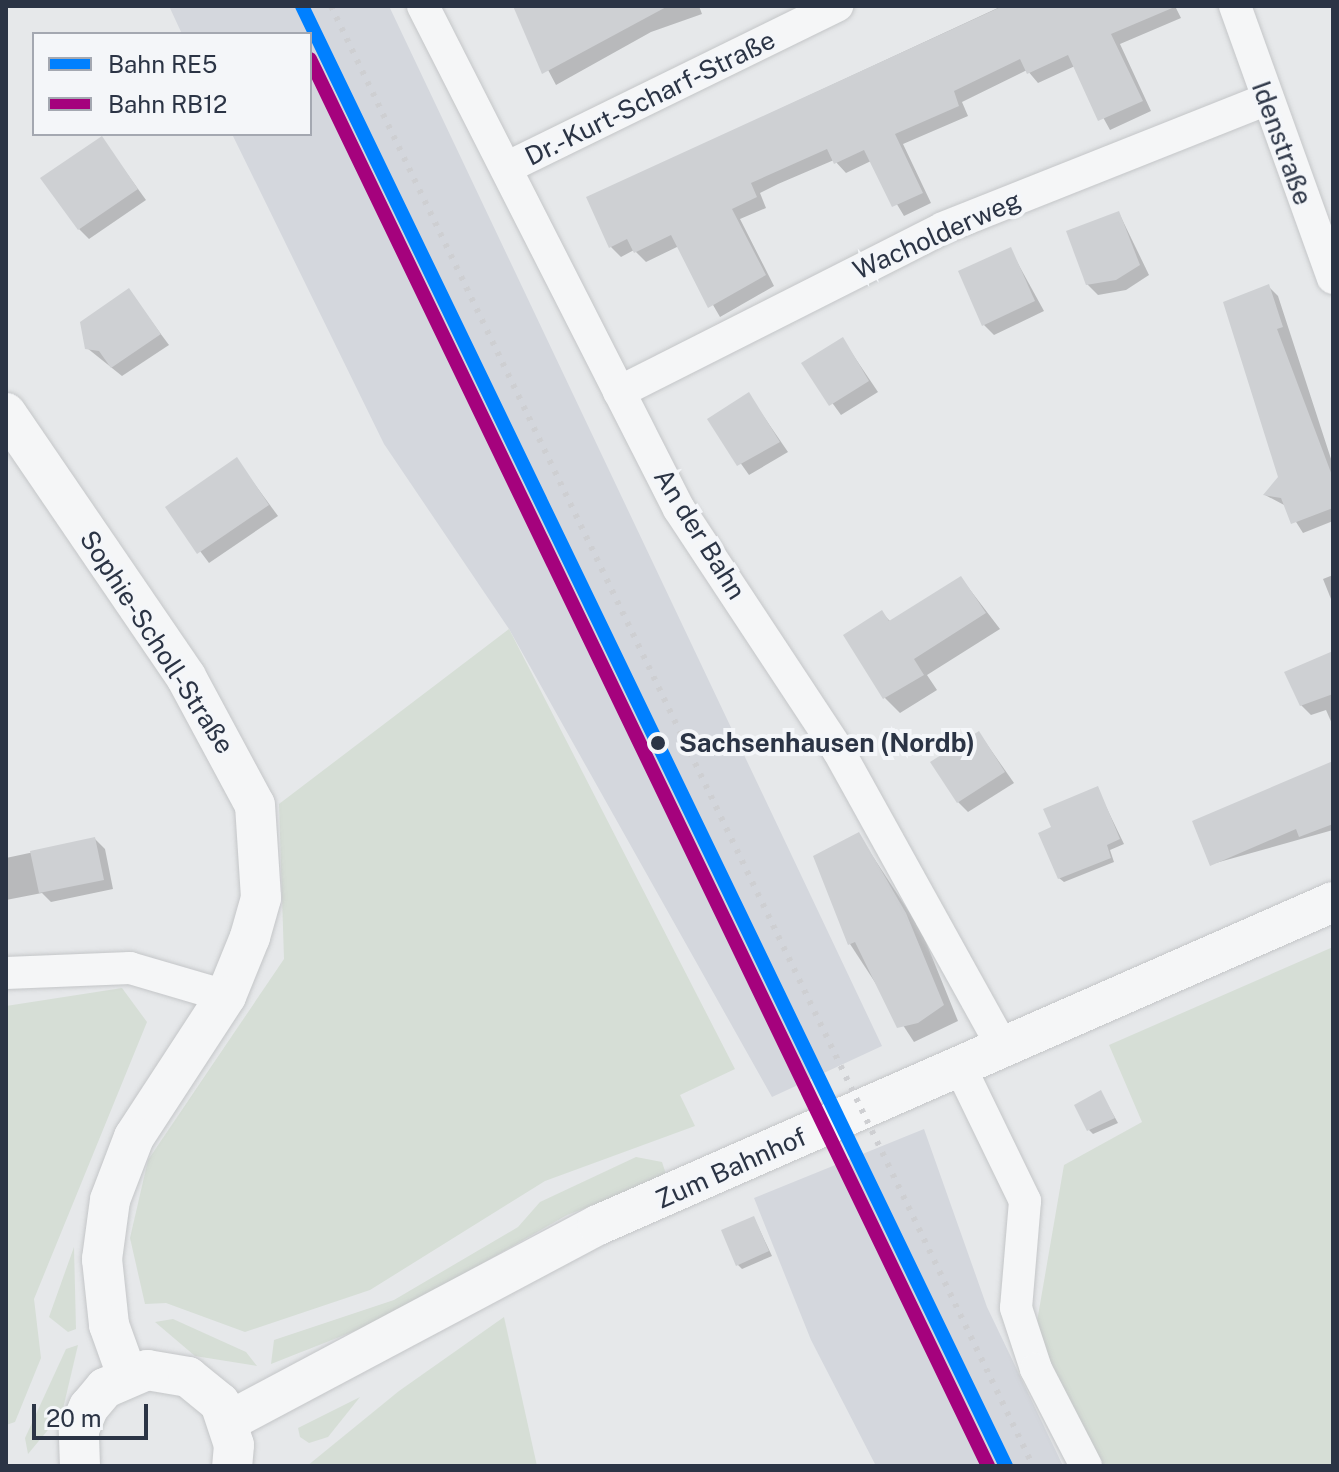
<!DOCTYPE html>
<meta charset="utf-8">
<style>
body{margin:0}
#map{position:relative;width:1339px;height:1472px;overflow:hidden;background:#e6e8ea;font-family:"Public Sans",sans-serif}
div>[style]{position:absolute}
.built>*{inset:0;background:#d4d7dd}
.green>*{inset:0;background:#d6ded6}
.shadow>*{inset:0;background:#0003}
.building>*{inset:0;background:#ced0d3}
.roads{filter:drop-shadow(0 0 2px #c4c6c8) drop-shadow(0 0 2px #c4c6c8)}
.minor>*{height:32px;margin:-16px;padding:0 16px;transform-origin:16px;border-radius:16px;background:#f5f6f7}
.tertiary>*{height:40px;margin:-20px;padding:0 20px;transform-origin:20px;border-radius:20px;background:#f5f6f7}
.rail>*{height:6px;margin-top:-3px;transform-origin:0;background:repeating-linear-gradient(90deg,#cecfd2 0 4px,transparent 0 12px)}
.rail-1>*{height:14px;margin:-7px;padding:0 7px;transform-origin:7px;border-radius:7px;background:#0080ff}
.rail-2>*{height:14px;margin:-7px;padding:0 7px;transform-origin:7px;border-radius:7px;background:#a5027d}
.dots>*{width:22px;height:22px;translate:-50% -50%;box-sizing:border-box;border:4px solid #f4f6f9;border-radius:50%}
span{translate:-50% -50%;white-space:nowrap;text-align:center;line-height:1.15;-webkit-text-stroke:8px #f4f6f9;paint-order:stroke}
.street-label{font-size:26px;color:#2b3445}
.stop-label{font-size:26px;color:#2b3445;font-weight:700}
.left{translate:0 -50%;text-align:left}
.frame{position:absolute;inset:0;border:8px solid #2b3445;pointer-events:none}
.legend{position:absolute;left:32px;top:32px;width:280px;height:104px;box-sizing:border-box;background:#f4f6f9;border:2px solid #a4a8b1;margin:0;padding:10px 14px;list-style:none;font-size:24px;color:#2b3445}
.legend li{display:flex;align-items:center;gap:16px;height:40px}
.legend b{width:40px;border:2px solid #a4a8b1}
.scale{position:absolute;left:32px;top:1404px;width:116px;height:36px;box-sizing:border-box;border:4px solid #2b3445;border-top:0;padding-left:10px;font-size:24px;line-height:28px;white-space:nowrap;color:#2b3445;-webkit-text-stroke:6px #f4f6f9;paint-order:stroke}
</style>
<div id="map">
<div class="built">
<i style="clip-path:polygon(169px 6px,389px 6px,882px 1046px,772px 1097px,509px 629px,384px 444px,232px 134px,310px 134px,310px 34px,182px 34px)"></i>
<i style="clip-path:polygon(924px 1129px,987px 1307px,1063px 1466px,876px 1466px,811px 1340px,754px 1198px)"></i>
</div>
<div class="green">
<i style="clip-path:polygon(509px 629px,735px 1069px,680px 1095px,695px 1126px,545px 1181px,370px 1290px,245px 1332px,166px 1303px,145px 1304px,130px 1238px,148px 1160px,284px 959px,279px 804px)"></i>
<i style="clip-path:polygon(1333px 947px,1333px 1466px,1093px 1466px,1033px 1345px,1064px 1165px,1142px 1122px,1109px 1045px)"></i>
<i style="clip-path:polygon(122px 988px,147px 1022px,34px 1299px,41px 1358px,15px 1422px,6px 1425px,6px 1006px)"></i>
<i style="clip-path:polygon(636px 1157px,662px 1162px,667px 1177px,567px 1215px,385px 1319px,271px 1364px,274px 1340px,394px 1300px,518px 1227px,540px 1202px)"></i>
<i style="clip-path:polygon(74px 1247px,76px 1329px,68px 1332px,49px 1317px)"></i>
<i style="clip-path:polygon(504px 1317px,537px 1466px,307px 1466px,399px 1391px)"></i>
<i style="clip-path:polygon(173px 1319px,246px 1352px,257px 1366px,195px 1356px,155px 1322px)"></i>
<i style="clip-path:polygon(78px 1345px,62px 1413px,28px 1454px,25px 1438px,66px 1349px)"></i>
<i style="clip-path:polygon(360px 1397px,328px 1437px,309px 1443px,300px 1437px,298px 1428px)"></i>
</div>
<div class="shadow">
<i style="clip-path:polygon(533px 6px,699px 6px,702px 14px,651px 32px,556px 85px,518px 13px)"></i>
<i style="clip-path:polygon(1002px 6px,1175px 6px,1181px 18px,1120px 44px,1151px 111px,1110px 130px,1075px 66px,1038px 83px,1027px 70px,962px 102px,968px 116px,903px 144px,931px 203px,904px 216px,871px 161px,846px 173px,834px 160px,778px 184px,760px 193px,766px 208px,740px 219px,774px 286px,720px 317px,679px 246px,646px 262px,634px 250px,621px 257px,611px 247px,588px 198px)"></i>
<i style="clip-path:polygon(102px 139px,146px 200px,89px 239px,79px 229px)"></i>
<i style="clip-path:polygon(1119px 213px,1149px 275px,1126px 290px,1098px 295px,1087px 284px)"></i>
<i style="clip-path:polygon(1010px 249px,1044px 311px,994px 335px,984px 325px)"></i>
<i style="clip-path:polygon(1268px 286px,1278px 296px,1333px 465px,1333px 521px,1303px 533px,1286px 506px,1265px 495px,1280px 477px)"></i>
<i style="clip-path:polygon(129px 291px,169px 345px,122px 376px,87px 348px)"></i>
<i style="clip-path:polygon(843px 340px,878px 392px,841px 415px,804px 364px)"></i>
<i style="clip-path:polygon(749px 395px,788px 452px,749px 475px,710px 420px)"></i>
<i style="clip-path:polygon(237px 460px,278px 516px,209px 563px,167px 507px)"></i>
<i style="clip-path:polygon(1333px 575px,1333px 604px,1323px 579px)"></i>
<i style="clip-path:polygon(961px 578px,1000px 629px,927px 675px,937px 690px,900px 713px,885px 698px,881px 612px,891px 622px)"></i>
<i style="clip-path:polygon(1333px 654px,1333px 726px,1326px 710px,1311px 715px,1301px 705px)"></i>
<i style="clip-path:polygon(979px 733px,1014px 783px,968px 812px,958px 802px)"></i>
<i style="clip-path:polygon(1333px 765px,1333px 830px,1212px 864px)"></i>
<i style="clip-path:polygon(1097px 788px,1124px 844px,1110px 850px,1114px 862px,1064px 882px,1059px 878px)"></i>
<i style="clip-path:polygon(858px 834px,921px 930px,958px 1021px,914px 1042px,850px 944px)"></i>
<i style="clip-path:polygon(95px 839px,105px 849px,113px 889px,51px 902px,42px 893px,6px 900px,6px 858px)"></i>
<i style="clip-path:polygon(1101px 1093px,1118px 1123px,1093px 1134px,1089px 1130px)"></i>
<i style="clip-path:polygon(754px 1218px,772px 1256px,742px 1269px,737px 1264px)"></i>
</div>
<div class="building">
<i style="clip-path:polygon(513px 6px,668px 6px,542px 74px)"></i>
<i style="clip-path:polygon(1003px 6px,1177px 6px,1111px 34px,1143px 101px,1098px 121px,1068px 55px,1027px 74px,1020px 59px,954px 91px,959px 106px,895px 134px,923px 193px,892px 207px,864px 150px,834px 164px,827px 149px,751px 183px,757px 197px,732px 209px,766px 275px,708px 308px,671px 235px,634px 253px,627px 239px,609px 248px,586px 197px)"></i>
<i style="clip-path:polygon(102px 136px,138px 189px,78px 230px,40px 178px)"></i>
<i style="clip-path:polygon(1119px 211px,1140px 265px,1116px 280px,1086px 285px,1066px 231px)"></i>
<i style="clip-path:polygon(1011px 247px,1035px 301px,982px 326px,958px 271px)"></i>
<i style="clip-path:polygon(1269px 284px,1283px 327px,1277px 329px,1333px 478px,1333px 508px,1291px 524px,1281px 498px,1263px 495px,1278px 477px,1223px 302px)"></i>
<i style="clip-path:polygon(129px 288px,161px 334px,111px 368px,99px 351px,85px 349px,80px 322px)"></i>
<i style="clip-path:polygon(843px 337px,869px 381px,829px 406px,801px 363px)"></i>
<i style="clip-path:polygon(749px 392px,780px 442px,737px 466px,707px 419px)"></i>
<i style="clip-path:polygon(237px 457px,269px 505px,197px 554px,165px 507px)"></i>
<i style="clip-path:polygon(961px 576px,986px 613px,914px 659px,924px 675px,883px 699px,843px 635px,882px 610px,889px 621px)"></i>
<i style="clip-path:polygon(1333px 651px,1333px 694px,1300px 706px,1284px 672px)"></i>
<i style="clip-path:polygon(979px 731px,1005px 772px,957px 803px,930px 762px)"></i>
<i style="clip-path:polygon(1333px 761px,1333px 824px,1299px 837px,1296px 829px,1210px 866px,1192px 821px)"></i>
<i style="clip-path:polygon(1098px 786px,1120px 839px,1107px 845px,1111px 858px,1058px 879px,1038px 833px,1051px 827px,1043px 809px)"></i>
<i style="clip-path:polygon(859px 832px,906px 913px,944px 1005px,918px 1023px,897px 1028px,855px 942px,848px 945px,813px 856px)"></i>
<i style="clip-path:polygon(95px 837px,104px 880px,39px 893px,30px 851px)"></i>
<i style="clip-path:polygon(1101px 1090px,1115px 1118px,1087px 1131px,1074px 1105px)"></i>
<i style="clip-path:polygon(754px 1216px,769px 1251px,736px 1266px,721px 1230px)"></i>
</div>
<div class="roads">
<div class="minor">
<i style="left:423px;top:6px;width:564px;rotate:63.03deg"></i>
<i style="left:679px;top:509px;width:289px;rotate:56.6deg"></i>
<i style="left:838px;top:750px;width:341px;rotate:61deg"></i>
<i style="left:1235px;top:6px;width:289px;rotate:70.2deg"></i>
<i style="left:506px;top:168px;width:369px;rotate:-26.1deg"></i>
<i style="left:619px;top:392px;width:363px;rotate:-26.8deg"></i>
<i style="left:943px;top:228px;width:347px;rotate:-21.7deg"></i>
<i style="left:6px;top:973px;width:124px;rotate:-2.3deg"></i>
<i style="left:130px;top:968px;width:100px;rotate:16.3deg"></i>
<i style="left:960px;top:1067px;width:149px;rotate:64.1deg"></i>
<i style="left:1025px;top:1201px;width:107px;rotate:94.8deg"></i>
<i style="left:1016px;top:1308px;width:64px;rotate:71.8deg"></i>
<i style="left:1036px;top:1369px;width:109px;rotate:62.7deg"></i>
</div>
<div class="tertiary">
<i style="left:6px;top:413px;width:320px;rotate:55.7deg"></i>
<i style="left:186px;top:677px;width:145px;rotate:61.7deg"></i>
<i style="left:255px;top:805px;width:93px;rotate:86.3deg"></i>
<i style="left:261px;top:898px;width:41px;rotate:105.8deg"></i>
<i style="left:250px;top:937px;width:64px;rotate:112.1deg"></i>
<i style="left:226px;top:996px;width:168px;rotate:123.1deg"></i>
<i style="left:134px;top:1137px;width:67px;rotate:110.9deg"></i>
<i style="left:110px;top:1200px;width:60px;rotate:97.7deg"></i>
<i style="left:102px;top:1259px;width:66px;rotate:83.9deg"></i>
<i style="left:109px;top:1325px;width:53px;rotate:70.2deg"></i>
<i style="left:229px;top:1421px;width:418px;rotate:-28deg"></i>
<i style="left:598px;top:1225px;width:803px;rotate:-23.72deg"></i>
<i style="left:80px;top:1466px;width:36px;rotate:-92deg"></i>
<i style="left:79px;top:1430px;width:25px;rotate:-67deg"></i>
<i style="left:89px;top:1407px;width:25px;rotate:-50deg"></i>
<i style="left:105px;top:1388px;width:46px;rotate:-23.2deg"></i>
<i style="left:147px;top:1370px;width:42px;rotate:9.7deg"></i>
<i style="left:188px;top:1377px;width:41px;rotate:39.1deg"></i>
<i style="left:220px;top:1403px;width:44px;rotate:71.6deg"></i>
<i style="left:234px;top:1445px;width:21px;rotate:95deg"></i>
</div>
</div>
<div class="rail">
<i style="left:331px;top:6px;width:1620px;rotate:64.32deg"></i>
</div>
<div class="rail-1">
<i style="left:302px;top:6px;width:1621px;rotate:64.26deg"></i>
</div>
<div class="rail-2">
<i style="left:310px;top:59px;width:1562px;rotate:64.27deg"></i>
</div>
<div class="dots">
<i style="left:658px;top:743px;background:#2b3445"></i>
</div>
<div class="street-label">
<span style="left:650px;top:98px;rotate:-26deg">Dr.-Kurt-Scharf-Straße</span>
<span style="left:1282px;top:143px;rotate:70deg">Idenstraße</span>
<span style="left:937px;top:235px;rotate:-24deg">Wacholderweg</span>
<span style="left:700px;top:534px;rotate:58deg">An der Bahn</span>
<span style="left:157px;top:642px;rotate:57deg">Sophie-Scholl-Straße</span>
<span style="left:731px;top:1168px;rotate:-24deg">Zum Bahnhof</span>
</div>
<div class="stop-label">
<span class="left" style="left:679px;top:743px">Sachsenhausen (Nordb)</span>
</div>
<div class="frame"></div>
<ul class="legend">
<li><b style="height:10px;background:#0080ff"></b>Bahn RE5</li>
<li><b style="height:10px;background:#a5027d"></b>Bahn RB12</li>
</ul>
<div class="scale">20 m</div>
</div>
